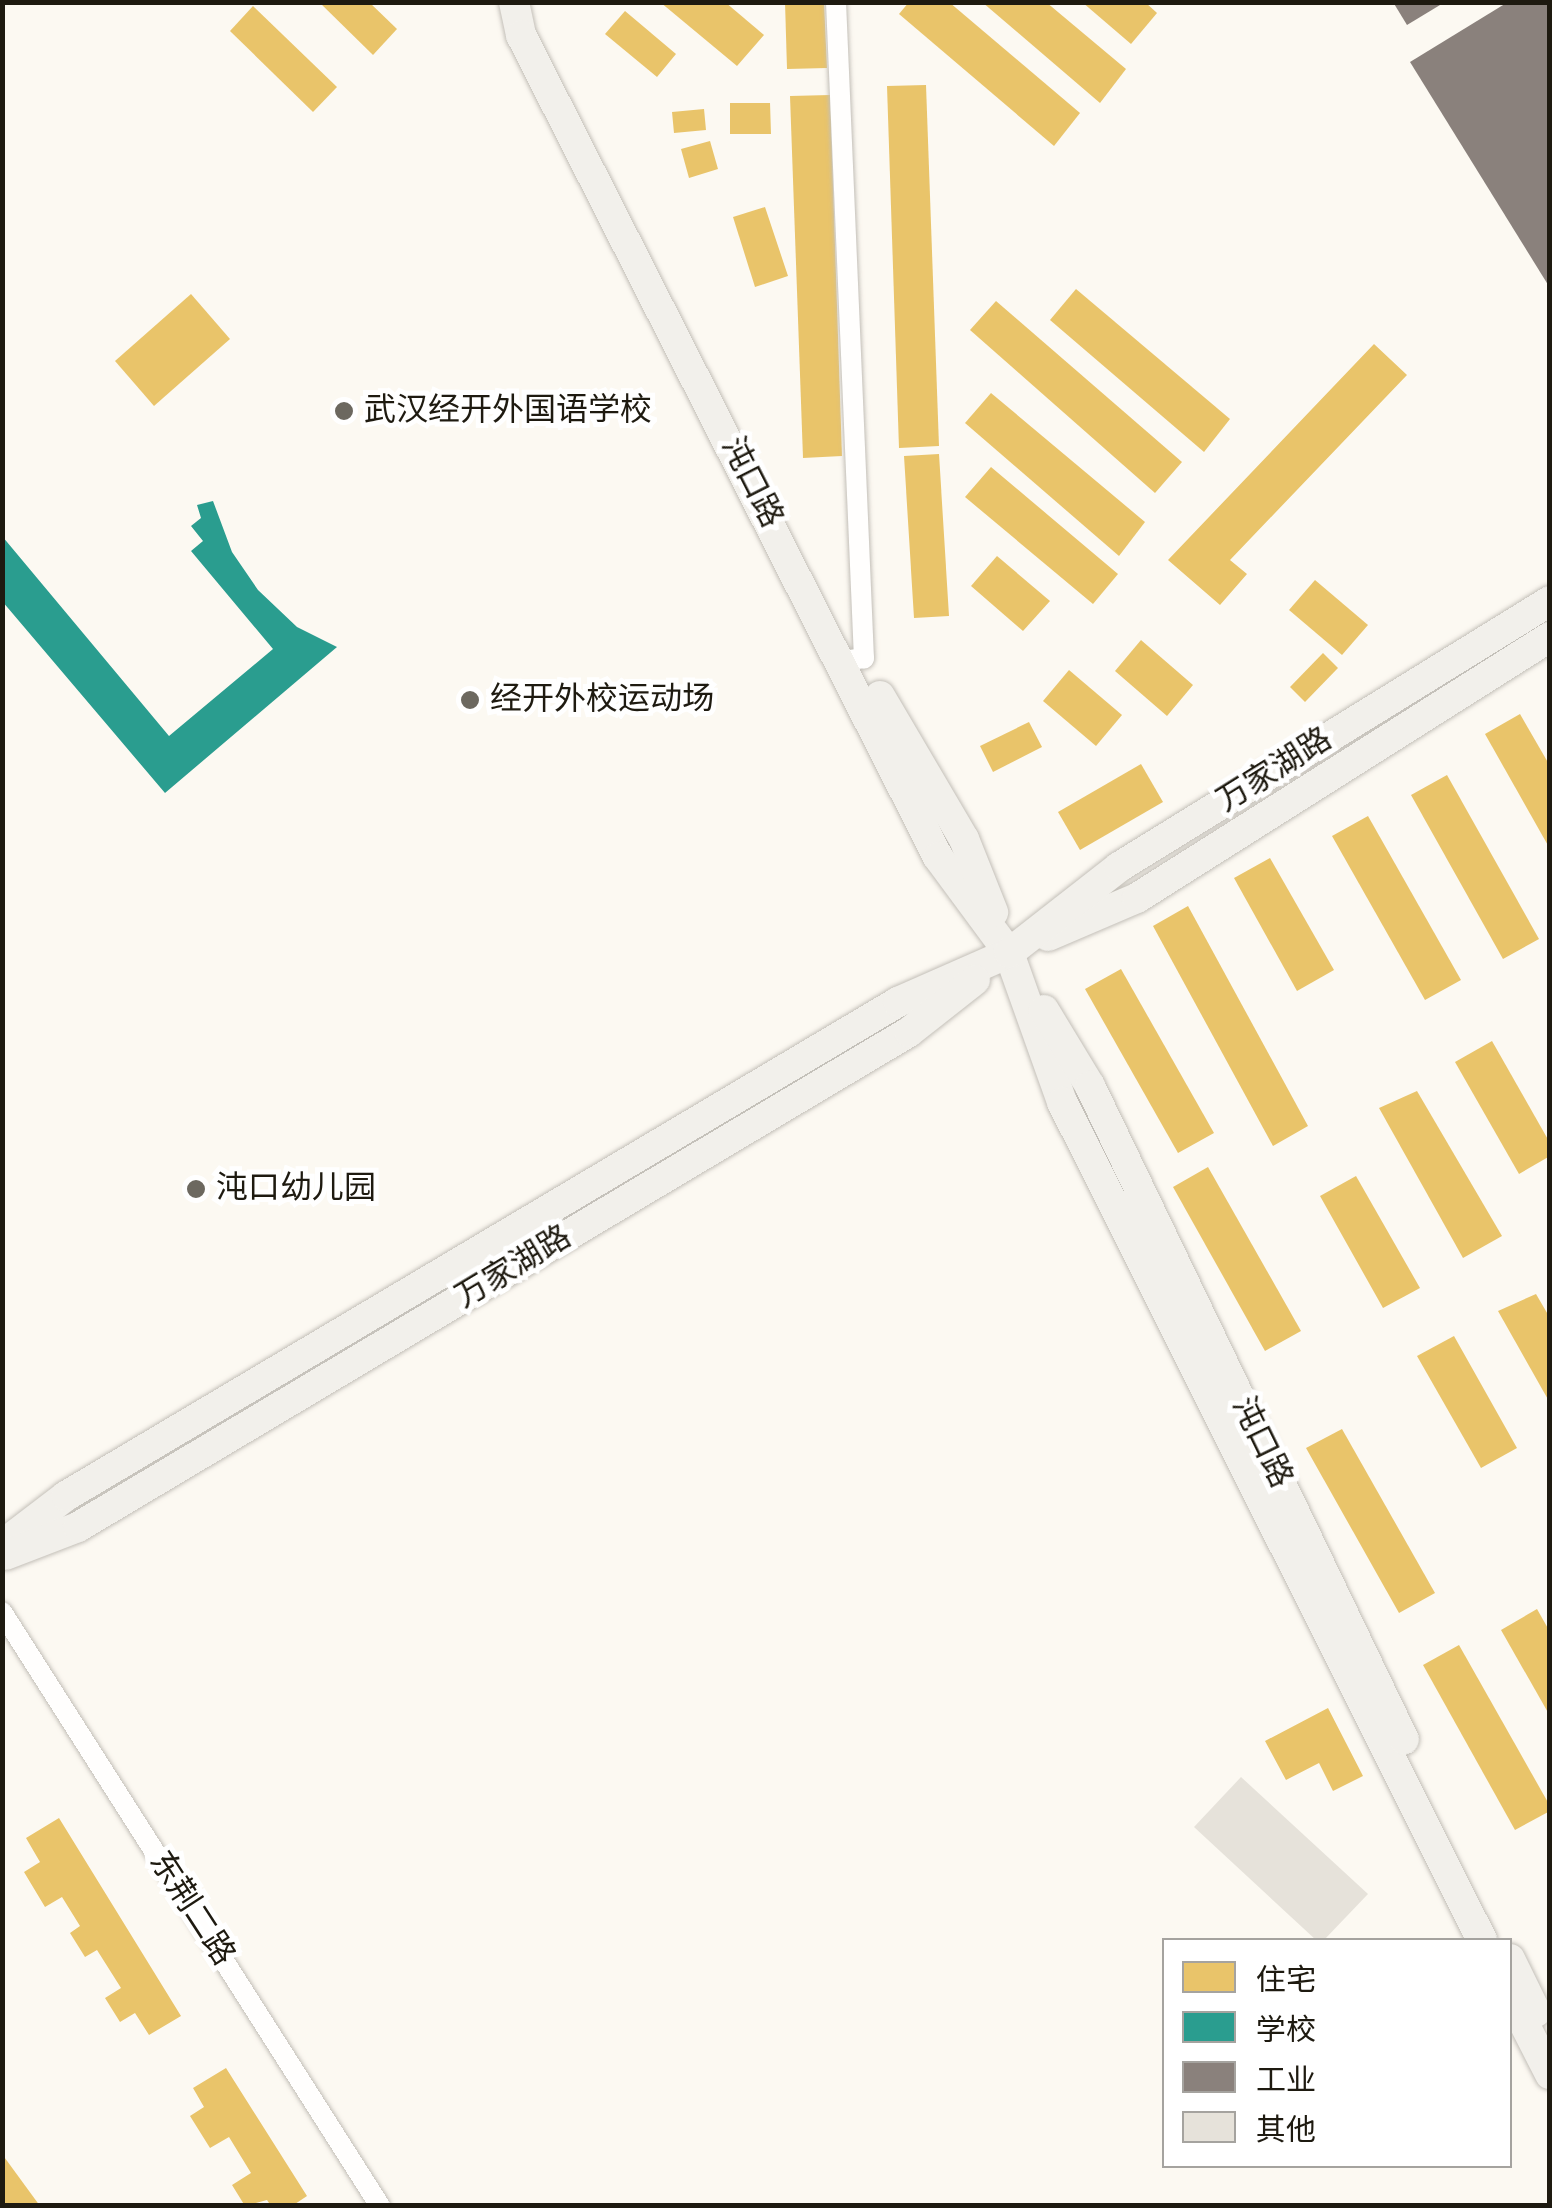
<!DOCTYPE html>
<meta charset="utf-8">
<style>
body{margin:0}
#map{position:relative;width:1552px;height:2208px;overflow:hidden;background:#fcf9f2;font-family:"Sofia Sans Condensed","Noto Sans SC",sans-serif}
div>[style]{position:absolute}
.homes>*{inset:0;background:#e9c46a}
.schools>*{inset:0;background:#2a9d8f}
.industry>*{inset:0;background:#8a817c}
.building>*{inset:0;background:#e6e2da}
.roads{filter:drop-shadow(0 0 2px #c3bfb8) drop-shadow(0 0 2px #c3bfb8)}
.minor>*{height:20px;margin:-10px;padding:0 10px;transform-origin:10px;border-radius:10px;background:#fffefd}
.secondary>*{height:30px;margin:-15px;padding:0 15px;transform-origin:15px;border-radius:15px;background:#f2f0eb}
.dots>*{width:28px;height:28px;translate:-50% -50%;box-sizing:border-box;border:5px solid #fff;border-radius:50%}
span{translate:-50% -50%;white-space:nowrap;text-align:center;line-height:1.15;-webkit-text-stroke:10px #fff;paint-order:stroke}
.poi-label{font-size:32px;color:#1e1a10}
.left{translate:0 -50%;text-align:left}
.street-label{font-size:32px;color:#1e1a10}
.frame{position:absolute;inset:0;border:5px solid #1e1a10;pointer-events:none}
.legend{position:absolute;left:1162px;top:1938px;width:350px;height:230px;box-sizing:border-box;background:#fff;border:2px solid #a5a39f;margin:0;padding:12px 18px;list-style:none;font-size:30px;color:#1e1a10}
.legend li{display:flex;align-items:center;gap:20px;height:50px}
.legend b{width:50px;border:2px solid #a5a39f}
</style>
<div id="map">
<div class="homes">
<i style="clip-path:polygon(319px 2px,369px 2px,397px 29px,373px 55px)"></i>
<i style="clip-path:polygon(660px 2px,725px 2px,764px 35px,737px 66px)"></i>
<i style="clip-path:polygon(785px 2px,824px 2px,827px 68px,787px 69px)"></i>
<i style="clip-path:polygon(909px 2px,949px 2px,1080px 113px,1054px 146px,899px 14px)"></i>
<i style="clip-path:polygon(982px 2px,1046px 2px,1126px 69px,1100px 103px)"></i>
<i style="clip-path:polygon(1082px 2px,1145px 2px,1157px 13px,1131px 44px)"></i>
<i style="clip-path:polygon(253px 6px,337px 87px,313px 112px,230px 31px)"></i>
<i style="clip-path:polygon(625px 11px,676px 54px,657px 77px,605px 34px)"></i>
<i style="clip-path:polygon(926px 85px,939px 446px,899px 448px,887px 86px)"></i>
<i style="clip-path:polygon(830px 95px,842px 456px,803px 458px,790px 96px)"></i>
<i style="clip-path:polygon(730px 103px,770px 103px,771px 134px,730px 134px)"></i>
<i style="clip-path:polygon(704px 109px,706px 130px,674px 133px,672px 112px)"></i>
<i style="clip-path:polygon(710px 141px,718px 169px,689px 178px,681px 149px)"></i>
<i style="clip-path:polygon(765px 207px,788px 276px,755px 287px,733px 217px)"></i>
<i style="clip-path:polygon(1076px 289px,1230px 419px,1204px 452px,1050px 320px)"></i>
<i style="clip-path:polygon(191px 294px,230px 339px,154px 406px,115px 361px)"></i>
<i style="clip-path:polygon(996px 301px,1182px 462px,1155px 493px,970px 330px)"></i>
<i style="clip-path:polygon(1374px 344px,1407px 375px,1230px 560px,1247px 574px,1220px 605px,1168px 560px)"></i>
<i style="clip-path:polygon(991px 393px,1145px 522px,1119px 556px,965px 423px)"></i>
<i style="clip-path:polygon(939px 454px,949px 616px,914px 618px,904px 456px)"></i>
<i style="clip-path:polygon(991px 467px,1118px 574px,1093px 604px,965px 497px)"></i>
<i style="clip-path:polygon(997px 556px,1050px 601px,1023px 631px,971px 586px)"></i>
<i style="clip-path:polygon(1315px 580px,1368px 625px,1342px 655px,1289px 610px)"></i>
<i style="clip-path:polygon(1141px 640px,1193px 685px,1167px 716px,1115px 671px)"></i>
<i style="clip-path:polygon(1323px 653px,1338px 668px,1305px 702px,1290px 687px)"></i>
<i style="clip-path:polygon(1069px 670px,1122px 715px,1096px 746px,1043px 701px)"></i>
<i style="clip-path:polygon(1520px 714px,1550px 766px,1550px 849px,1485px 734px)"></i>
<i style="clip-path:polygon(1029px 722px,1042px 747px,993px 772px,980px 746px)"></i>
<i style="clip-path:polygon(1141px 764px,1163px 802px,1080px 850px,1058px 812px)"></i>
<i style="clip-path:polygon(1447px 775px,1539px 939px,1503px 959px,1411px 795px)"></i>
<i style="clip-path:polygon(1368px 816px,1461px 980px,1425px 1000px,1332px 836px)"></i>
<i style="clip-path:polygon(1270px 858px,1334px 970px,1297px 991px,1234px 878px)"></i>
<i style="clip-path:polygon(1188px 906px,1308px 1126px,1273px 1146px,1153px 926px)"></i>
<i style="clip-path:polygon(1121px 969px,1214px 1133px,1178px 1153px,1085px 989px)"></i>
<i style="clip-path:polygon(1492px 1041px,1550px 1143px,1550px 1156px,1519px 1174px,1455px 1062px)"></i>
<i style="clip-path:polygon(1417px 1091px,1502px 1236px,1463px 1258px,1379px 1108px)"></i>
<i style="clip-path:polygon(1208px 1167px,1301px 1331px,1265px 1351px,1173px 1187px)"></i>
<i style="clip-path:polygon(1356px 1176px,1420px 1288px,1383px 1308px,1320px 1196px)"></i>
<i style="clip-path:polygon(1536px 1294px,1550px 1318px,1550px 1403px,1498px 1311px)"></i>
<i style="clip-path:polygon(1454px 1336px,1517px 1448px,1481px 1468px,1417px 1356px)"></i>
<i style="clip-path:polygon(1342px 1429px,1435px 1593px,1399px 1613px,1306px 1448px)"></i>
<i style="clip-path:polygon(1537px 1609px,1550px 1632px,1550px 1716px,1501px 1630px)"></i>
<i style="clip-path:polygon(1459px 1645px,1550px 1806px,1550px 1811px,1515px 1830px,1423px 1665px)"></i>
<i style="clip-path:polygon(1328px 1708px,1363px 1776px,1333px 1791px,1319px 1763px,1286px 1780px,1265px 1741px)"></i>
<i style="clip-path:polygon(59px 1818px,181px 2016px,149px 2035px,135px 2013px,120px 2022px,105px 1998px,121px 1988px,97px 1950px,85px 1957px,70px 1933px,80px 1926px,62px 1897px,45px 1907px,24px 1872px,40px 1862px,26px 1838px)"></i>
<i style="clip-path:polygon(226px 2068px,307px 2196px,292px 2206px,271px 2206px,267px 2200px,245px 2206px,232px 2185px,251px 2173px,229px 2137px,210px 2148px,190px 2116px,204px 2107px,193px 2088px)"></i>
<i style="clip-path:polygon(2px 2154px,40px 2206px,2px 2206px)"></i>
</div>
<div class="schools">
<i style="clip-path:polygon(213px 501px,232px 552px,258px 590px,297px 627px,337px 647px,165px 793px,2px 601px,2px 536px,169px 736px,273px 649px,191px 551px,203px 541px,191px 526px,201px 518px,197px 505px)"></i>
</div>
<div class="industry">
<i style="clip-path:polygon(1393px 2px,1445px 2px,1407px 25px)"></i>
<i style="clip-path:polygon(1508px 2px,1550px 2px,1550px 288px,1410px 62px)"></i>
</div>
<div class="building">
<i style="clip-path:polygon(1241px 1777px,1368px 1894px,1324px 1940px,1316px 1940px,1194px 1827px)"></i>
</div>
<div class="roads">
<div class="minor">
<i style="left:836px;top:2px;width:657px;rotate:87.56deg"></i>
<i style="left:864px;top:658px;width:22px;rotate:172deg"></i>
<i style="left:2px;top:1612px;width:704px;rotate:57.53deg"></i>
</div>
<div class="secondary">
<i style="left:514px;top:2px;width:34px;rotate:78deg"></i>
<i style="left:521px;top:35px;width:922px;rotate:63.1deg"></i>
<i style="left:938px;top:857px;width:119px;rotate:53.5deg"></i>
<i style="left:1009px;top:953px;width:158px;rotate:70.4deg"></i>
<i style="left:1062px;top:1102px;width:937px;rotate:63.38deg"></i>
<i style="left:880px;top:696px;width:166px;rotate:59.6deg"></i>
<i style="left:964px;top:839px;width:79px;rotate:68.3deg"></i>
<i style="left:1048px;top:936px;width:97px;rotate:-23.1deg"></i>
<i style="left:1137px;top:898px;width:489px;rotate:-32.3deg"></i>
<i style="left:1044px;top:1010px;width:89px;rotate:58.8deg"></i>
<i style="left:1090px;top:1086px;width:725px;rotate:64.35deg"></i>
<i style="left:2px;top:1545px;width:81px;rotate:-37.4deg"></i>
<i style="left:66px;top:1496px;width:968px;rotate:-30.7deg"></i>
<i style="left:898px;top:1002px;width:121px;rotate:-23.8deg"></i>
<i style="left:1009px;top:953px;width:140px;rotate:-38deg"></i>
<i style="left:1119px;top:867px;width:506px;rotate:-31.68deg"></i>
<i style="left:5px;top:1555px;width:78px;rotate:-21deg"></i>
<i style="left:78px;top:1527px;width:967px;rotate:-30.78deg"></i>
<i style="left:909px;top:1032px;width:84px;rotate:-38.2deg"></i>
<i style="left:1510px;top:1959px;width:59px;rotate:63.9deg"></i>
<i style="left:1510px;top:1996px;width:88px;rotate:62.9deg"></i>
</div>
</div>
<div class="dots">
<i style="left:344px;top:411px;background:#6c685f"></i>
<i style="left:470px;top:700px;background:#6c685f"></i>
<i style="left:196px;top:1189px;background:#6c685f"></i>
</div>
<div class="poi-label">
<span class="left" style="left:364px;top:411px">武汉经开外国语学校</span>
<span class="left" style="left:490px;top:700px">经开外校运动场</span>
<span class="left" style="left:216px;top:1189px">沌口幼儿园</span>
</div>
<div class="street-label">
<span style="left:751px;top:483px;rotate:63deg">沌口路</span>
<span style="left:1275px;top:771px;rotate:-32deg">万家湖路</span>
<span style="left:514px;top:1268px;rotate:-31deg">万家湖路</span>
<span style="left:1261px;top:1443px;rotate:64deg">沌口路</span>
<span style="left:191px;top:1909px;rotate:57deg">东荆二路</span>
</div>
<div class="frame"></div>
<ul class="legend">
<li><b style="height:28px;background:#e9c46a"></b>住宅</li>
<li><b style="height:28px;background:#2a9d8f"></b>学校</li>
<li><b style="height:28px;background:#8a817c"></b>工业</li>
<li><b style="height:28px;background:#e6e2da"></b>其他</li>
</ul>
</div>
